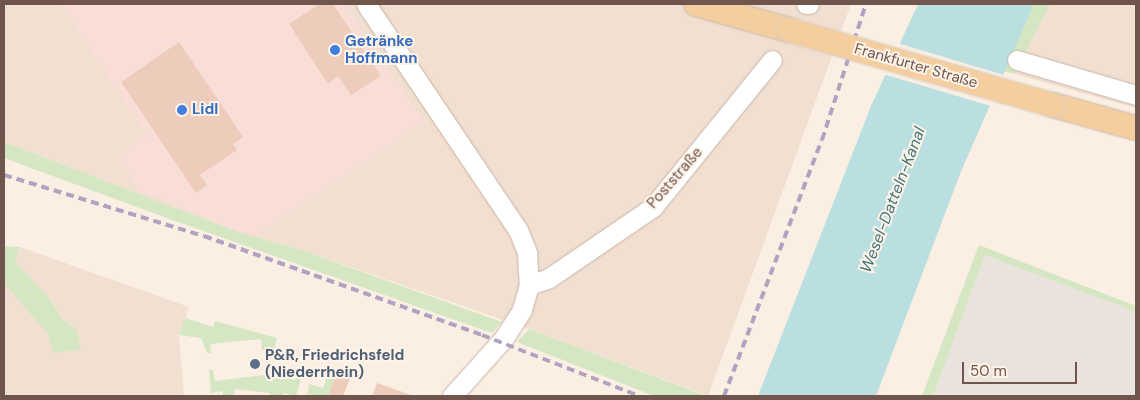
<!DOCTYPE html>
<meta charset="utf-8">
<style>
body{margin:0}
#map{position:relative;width:1140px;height:400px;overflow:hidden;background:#faefe2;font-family:"DM Sans",sans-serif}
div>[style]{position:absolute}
.residential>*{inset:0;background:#f1e0d1}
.commercial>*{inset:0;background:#f9ded7}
.industrial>*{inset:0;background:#e9e2dd}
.green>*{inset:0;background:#d4e6c2}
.water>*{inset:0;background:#b9dfe1}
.pier>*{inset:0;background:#faefe2}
.building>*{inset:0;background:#edccbc}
.roads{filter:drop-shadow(0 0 1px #c9b6aa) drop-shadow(0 0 1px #c9b6aa)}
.minor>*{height:19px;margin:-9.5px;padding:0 9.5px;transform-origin:9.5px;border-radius:9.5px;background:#fff}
.major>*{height:24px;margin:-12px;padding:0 12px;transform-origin:12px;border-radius:12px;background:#f4ce9f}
.rail>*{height:4px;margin-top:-2px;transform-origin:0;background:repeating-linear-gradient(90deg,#b1a2c2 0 8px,transparent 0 13px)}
.bridges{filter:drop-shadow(0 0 1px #d7cfcd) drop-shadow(0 0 1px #d7cfcd)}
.major-bridge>*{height:24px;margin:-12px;padding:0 12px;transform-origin:12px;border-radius:12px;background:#f4ce9f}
.dots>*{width:14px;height:14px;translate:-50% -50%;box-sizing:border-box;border:2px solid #fdf3e8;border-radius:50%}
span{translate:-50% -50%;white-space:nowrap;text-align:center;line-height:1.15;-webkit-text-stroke:4px #fdf3e8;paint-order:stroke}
.shop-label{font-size:15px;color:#366cbe;font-weight:700}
.left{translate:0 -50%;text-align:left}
.street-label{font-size:15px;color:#6f554b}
.service-label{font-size:15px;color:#4e5e75;font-weight:700}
.water-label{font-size:16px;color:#43767b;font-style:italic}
.frame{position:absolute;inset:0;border:5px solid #6f554b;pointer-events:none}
.scale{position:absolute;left:962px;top:362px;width:115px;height:22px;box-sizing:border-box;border:2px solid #6f554b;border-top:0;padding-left:6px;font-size:15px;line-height:18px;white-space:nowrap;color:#6f554b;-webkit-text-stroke:4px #fdf3e8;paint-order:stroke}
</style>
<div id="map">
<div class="residential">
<i style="clip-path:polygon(4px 4px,851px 4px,708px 396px,524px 327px,298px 249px,238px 232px,4px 142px)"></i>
<i style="clip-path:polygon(1049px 4px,1136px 4px,1136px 108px,1014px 74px)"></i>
<i style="clip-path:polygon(20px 247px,189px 307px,179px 335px,184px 396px,4px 396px,4px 283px,7px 284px)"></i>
</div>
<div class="commercial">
<i style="clip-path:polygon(61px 4px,344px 4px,424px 122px,254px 236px,238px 232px,141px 191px,117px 157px,147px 135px)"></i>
</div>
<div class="industrial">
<i style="clip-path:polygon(985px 255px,1136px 312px,1136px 396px,933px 396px)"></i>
</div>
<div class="green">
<i style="clip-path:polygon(1034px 4px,1050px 4px,1014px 74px,1003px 71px)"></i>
<i style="clip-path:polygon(4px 142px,238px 232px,298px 249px,502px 322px,492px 333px,164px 217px,4px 158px)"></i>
<i style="clip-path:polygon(979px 245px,1136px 306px,1136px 312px,985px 255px,933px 396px,922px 396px)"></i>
<i style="clip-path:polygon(4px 246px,20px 247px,15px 262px,47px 295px,62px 319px,77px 330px,81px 349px,54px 353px,48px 334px,4px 283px)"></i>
<i style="clip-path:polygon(185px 318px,213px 327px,215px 321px,277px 338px,274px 351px,262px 350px,261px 339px,210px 344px,211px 353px,207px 353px,201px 338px,179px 335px)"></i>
<i style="clip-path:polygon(529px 329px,706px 396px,654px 396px,517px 342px)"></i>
<i style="clip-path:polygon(266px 361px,271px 361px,269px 375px,295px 380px,299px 370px,303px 371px,296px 396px,284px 393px,282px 396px,270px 396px,270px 393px,235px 389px,233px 396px,223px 396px,223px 391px,211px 393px,209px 370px,213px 370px,215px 381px,264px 375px)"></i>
<i style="clip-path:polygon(330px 368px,337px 371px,328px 396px,307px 396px,309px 384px,323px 388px)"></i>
</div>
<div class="water">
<i style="clip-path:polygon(918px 4px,1034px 4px,960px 174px,876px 396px,758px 396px,871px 106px)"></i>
</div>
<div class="pier">
<i style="clip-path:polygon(897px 43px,1004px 75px,991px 106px,883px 74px)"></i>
</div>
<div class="building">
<i style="clip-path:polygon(319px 4px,333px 4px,381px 76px,351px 95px,338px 76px,328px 84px,289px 24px)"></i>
<i style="clip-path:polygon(179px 42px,243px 137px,233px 144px,237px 150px,200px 175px,207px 185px,196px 193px,121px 82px)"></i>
<i style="clip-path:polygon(337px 371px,351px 376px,343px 396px,328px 396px)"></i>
<i style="clip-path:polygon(377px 383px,411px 395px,410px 396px,372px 396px)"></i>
</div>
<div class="roads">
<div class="minor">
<i style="left:366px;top:4px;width:272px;rotate:56.1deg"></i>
<i style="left:518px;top:230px;width:24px;rotate:68deg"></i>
<i style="left:527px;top:252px;width:33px;rotate:87deg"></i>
<i style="left:529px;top:285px;width:26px;rotate:106deg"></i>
<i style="left:522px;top:310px;width:33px;rotate:123deg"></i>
<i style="left:504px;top:338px;width:78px;rotate:131.9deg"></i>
<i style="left:806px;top:4px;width:3px"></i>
<i style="left:1017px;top:60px;width:124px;rotate:16.4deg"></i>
<i style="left:529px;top:285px;width:21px;rotate:-19deg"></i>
<i style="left:549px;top:278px;width:126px;rotate:-34.3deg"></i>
<i style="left:653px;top:207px;width:189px;rotate:-51deg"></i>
</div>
<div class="major">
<i style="left:696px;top:4px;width:97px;rotate:15.6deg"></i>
<i style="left:1053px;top:105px;width:86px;rotate:15.5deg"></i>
</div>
</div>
<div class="rail">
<i style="left:4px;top:175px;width:209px;rotate:17deg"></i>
<i style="left:204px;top:236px;width:295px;rotate:19.6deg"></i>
<i style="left:482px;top:335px;width:168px;rotate:21.2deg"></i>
<i style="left:724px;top:396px;width:274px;rotate:-69.1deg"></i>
<i style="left:822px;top:140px;width:143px;rotate:-72.1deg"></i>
</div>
<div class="bridges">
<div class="major-bridge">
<i style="left:789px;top:30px;width:274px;rotate:15.9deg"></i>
</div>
</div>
<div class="dots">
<i style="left:335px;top:50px;background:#3f7fe0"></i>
<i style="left:182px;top:110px;background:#3f7fe0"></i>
<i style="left:255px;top:364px;background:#5c6f8a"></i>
</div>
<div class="shop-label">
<span class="left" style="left:345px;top:50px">Getränke<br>Hoffmann</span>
<span class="left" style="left:192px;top:110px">Lidl</span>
</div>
<div class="street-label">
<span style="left:916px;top:66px;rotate:16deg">Frankfurter Straße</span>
<span style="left:675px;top:178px;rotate:-49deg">Poststraße</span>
</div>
<div class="service-label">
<span class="left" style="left:265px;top:364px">P&amp;R, Friedrichsfeld<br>(Niederrhein)</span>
</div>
<div class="water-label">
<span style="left:893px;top:200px;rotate:-69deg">Wesel-Datteln-Kanal</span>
</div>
<div class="frame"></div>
<div class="scale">50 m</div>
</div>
